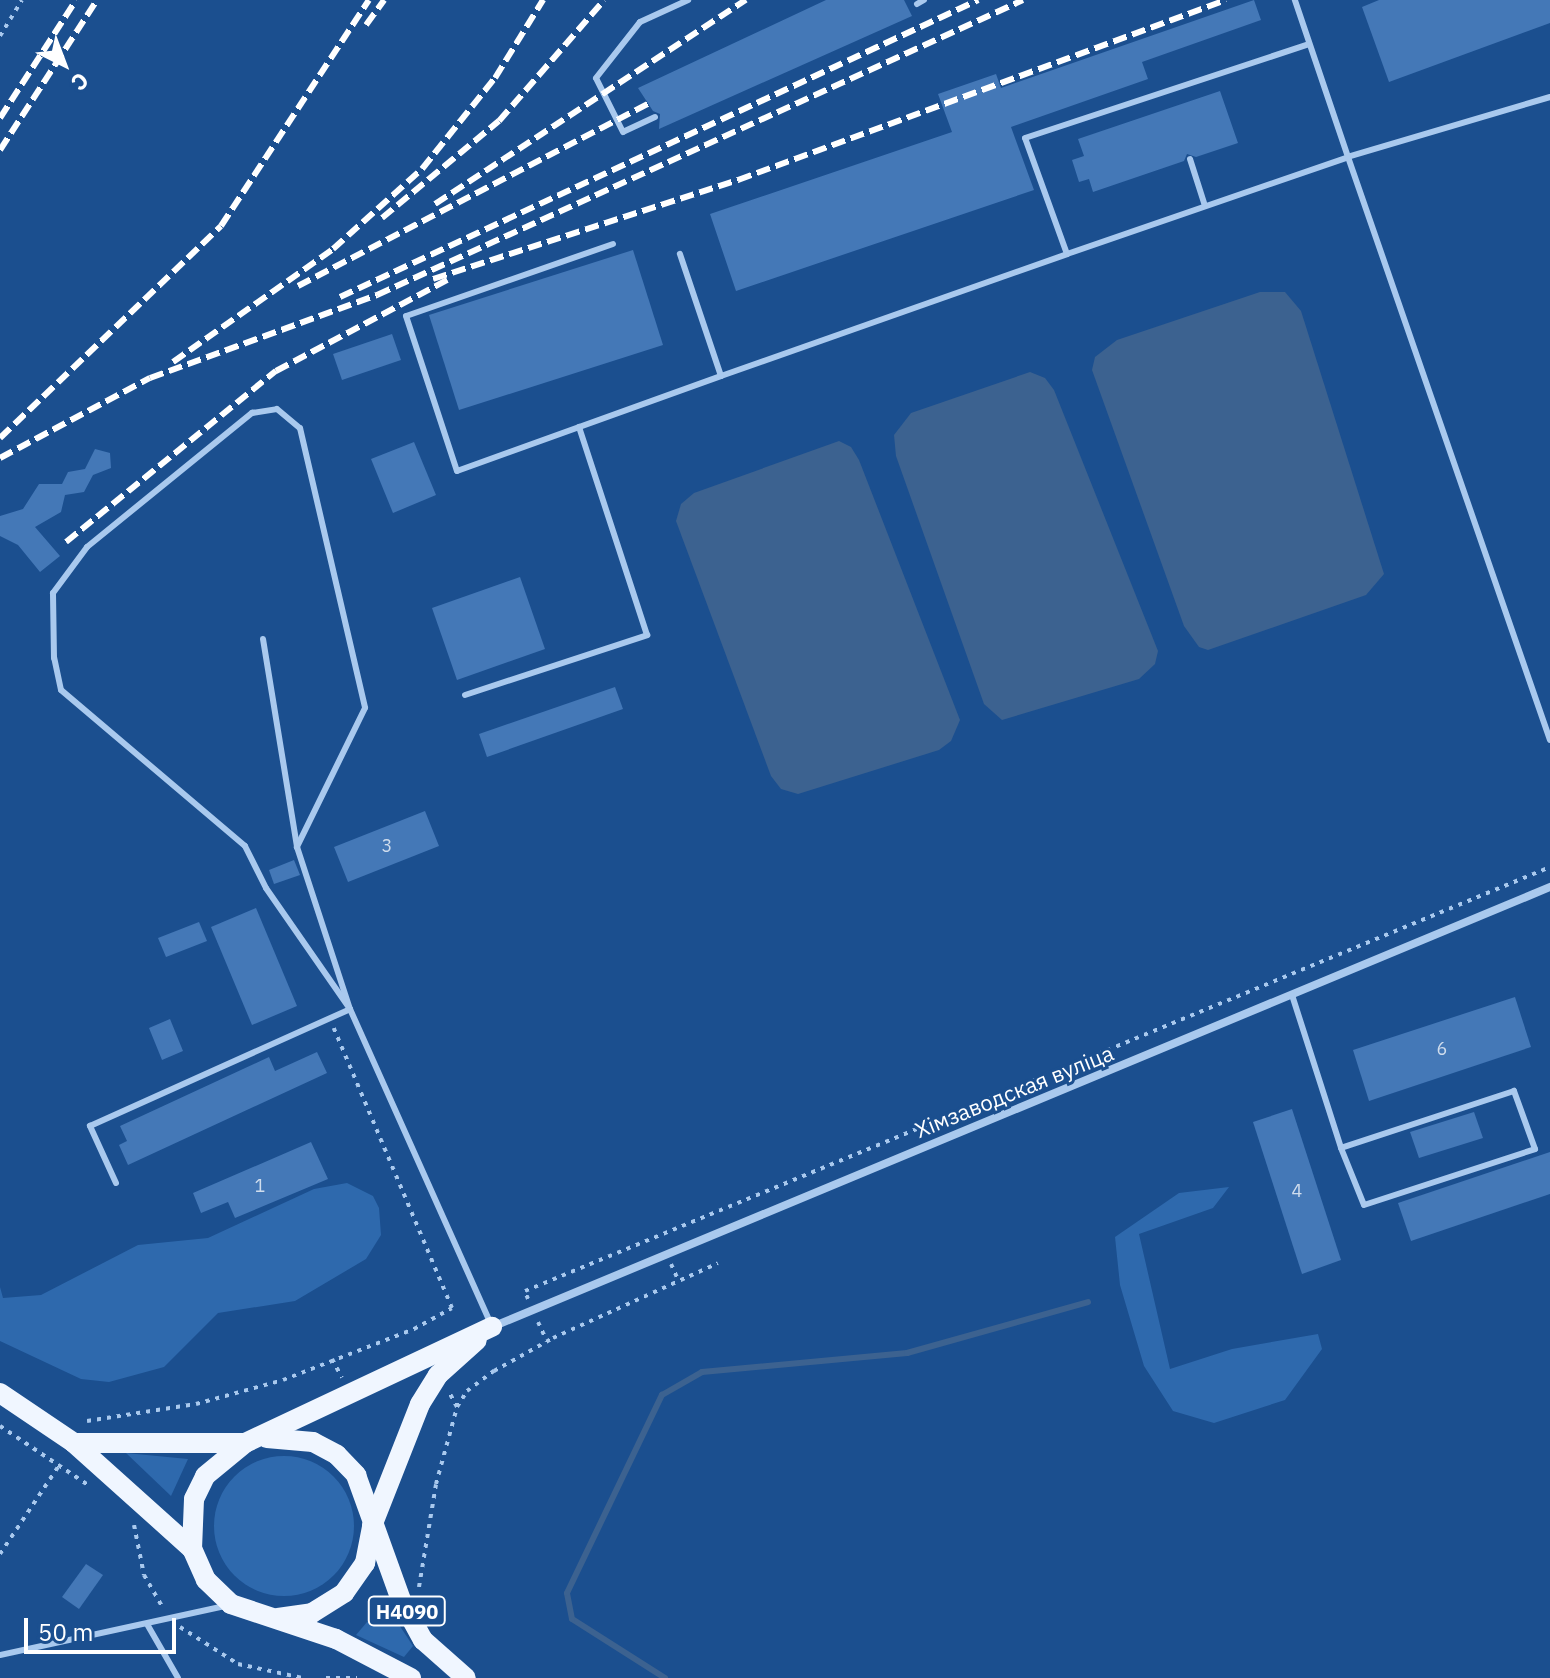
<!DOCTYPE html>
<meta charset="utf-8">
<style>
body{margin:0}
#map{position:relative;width:1550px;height:1678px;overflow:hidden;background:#1b4f8f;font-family:"IBM Plex Sans",sans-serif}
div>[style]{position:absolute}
.green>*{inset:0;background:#2e69ad}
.round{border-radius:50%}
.water>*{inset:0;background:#3c6290}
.stream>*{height:6px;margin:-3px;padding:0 3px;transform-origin:3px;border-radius:3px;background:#3c6290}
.building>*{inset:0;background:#4478b7}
.path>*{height:4px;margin-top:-2px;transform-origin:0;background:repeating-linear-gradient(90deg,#a9c9ee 0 4px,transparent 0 10px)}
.service>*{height:6px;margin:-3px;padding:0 3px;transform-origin:3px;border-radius:3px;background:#a9c9ee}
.minor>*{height:8px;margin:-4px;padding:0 4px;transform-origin:4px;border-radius:4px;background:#a9c9ee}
.primary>*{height:20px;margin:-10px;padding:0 10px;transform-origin:10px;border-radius:10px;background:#f0f6ff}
.rail>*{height:6px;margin-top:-3px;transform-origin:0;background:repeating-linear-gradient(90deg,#fff 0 14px,transparent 0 20px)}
span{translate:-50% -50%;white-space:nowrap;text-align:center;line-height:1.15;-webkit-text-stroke:6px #1b4f8f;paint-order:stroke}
.number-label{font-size:18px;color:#d0dded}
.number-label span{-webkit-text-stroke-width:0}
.shield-label span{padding:2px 6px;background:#1b4f8f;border:2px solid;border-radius:6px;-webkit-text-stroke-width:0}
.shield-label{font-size:20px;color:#fff;font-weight:700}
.street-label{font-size:22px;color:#fff}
.north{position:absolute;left:24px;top:24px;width:80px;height:80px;-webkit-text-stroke:6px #1b4f8f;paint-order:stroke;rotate:138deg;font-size:22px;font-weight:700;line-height:32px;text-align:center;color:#fff}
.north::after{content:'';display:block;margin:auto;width:28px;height:36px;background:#fff;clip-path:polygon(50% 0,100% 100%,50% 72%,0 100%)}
.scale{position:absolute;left:24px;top:1618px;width:152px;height:36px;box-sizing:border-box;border:4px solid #fff;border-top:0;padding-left:10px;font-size:24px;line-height:28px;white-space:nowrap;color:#fff;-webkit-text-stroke:6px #1b4f8f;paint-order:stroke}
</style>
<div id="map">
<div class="green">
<i style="clip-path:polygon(347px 1183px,373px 1196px,379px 1208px,381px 1235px,366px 1259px,295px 1301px,218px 1313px,164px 1367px,109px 1382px,81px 1379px,0 1341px,0 1287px,3px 1298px,41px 1295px,138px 1245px,208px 1238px,314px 1189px)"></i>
<i style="clip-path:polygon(1229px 1187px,1213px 1208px,1139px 1234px,1170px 1369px,1232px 1349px,1318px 1334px,1322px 1349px,1285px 1400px,1214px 1423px,1173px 1411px,1144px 1366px,1120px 1285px,1115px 1237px,1179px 1193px)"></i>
<i style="clip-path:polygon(126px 1453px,188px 1459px,171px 1496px)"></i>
<i class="round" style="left:214px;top:1456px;width:140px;height:140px"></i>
<i style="clip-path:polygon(384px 1602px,413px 1646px,404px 1657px,356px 1635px)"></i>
</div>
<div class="water">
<i style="clip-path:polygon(1260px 292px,1285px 292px,1301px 311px,1384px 574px,1366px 595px,1208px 650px,1199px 647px,1184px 626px,1092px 370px,1095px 357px,1117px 340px)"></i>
<i style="clip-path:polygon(1030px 372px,1045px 378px,1054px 390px,1158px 651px,1155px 664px,1139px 679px,1002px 720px,984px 704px,896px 456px,894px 435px,911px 413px)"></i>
<i style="clip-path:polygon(839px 441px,851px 447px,859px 460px,960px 720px,951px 741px,939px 750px,798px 794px,781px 789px,771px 776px,676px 521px,681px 504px,694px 493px)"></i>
</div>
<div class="stream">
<i style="left:665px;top:1678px;width:110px;rotate:-147.6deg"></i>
<i style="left:572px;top:1619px;width:26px;rotate:-101deg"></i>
<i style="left:567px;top:1593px;width:220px;rotate:-64.4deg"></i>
<i style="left:662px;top:1395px;width:46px;rotate:-29.9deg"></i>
<i style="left:702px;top:1372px;width:206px;rotate:-5.3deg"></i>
<i style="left:907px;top:1353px;width:188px;rotate:-15.7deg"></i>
</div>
<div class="building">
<i style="clip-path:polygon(826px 0,904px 0,912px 16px,659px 129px,660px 114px,653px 111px,638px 88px)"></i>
<i style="clip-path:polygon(1254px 0,1261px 20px,1142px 62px,1148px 79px,1011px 127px,1034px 190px,736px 291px,710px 214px,952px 132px,938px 94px,996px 74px,1001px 88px)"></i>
<i style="clip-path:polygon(1379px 0,1550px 0,1550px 23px,1389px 82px,1362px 7px)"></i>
<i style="clip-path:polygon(1220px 91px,1238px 143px,1196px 157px,1187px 154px,1184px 161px,1093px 192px,1089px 179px,1079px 182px,1072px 160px,1084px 156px,1078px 139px)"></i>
<i style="clip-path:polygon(633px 250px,663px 345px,459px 410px,429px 315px)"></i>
<i style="clip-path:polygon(392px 334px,401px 360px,342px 380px,333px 354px)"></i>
<i style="clip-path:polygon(414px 442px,436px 495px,393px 513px,371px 459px)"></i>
<i style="clip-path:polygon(95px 449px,110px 453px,111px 468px,93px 475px,84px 492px,65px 495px,61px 512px,35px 527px,60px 556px,40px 572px,18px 545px,0 536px,0 516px,23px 509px,39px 484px,62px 484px,68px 472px,85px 469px)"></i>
<i style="clip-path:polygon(520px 577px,545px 649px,457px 680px,432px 608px)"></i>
<i style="clip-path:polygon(615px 687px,623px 709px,487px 757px,479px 734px)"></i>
<i style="clip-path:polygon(425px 811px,439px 846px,348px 882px,334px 847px)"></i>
<i style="clip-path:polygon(294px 860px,300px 875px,274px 884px,269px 870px)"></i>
<i style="clip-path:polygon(256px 908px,297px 1006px,252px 1025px,211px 927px)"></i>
<i style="clip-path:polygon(199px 922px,207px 941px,166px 957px,158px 938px)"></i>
<i style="clip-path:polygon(1515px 997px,1531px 1047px,1369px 1101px,1353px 1050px)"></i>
<i style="clip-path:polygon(170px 1019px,183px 1051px,162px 1060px,149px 1028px)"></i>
<i style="clip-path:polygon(317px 1052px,327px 1073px,128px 1165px,119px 1145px,127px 1141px,120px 1126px,269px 1057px,275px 1071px)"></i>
<i style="clip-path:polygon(1292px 1109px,1341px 1260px,1302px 1274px,1253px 1122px)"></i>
<i style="clip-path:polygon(1474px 1112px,1483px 1138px,1419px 1158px,1410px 1132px)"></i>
<i style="clip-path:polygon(311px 1142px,328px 1179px,235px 1218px,228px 1202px,201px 1213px,193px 1193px)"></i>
<i style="clip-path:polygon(1550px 1152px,1550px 1194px,1411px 1241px,1398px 1203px)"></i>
<i style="clip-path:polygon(86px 1564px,103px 1575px,79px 1609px,62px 1597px)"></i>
</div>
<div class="path">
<i style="left:0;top:36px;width:42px;rotate:-58.6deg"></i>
<i style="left:671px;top:1264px;width:17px;rotate:66deg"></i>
<i style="left:528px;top:1299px;width:9px;rotate:-111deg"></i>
<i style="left:525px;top:1291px;width:1109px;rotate:-22.47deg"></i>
<i style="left:538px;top:1322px;width:21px;rotate:65deg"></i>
<i style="left:332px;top:1359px;width:21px;rotate:62deg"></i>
<i style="left:457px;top:1407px;width:19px;rotate:-58deg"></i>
<i style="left:467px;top:1391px;width:34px;rotate:-37deg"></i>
<i style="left:494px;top:1371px;width:68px;rotate:-29.2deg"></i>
<i style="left:553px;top:1338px;width:181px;rotate:-24.4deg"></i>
<i style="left:87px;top:1421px;width:110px;rotate:-8.9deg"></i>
<i style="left:196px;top:1404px;width:90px;rotate:-15.4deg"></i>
<i style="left:283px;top:1380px;width:141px;rotate:-21.3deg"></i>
<i style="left:414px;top:1329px;width:43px;rotate:-28.9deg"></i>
<i style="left:452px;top:1308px;width:304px;rotate:-112.9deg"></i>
<i style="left:0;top:1426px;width:106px;rotate:33.8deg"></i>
<i style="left:134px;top:1525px;width:51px;rotate:78.7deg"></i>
<i style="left:144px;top:1575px;width:36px;rotate:60deg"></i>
<i style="left:0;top:1554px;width:108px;rotate:-56.3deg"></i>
<i style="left:419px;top:1587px;width:104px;rotate:-80.6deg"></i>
<i style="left:436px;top:1484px;width:80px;rotate:-74.7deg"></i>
<i style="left:457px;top:1407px;width:15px;rotate:-118deg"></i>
<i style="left:180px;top:1627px;width:69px;rotate:32.5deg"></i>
<i style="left:238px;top:1664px;width:66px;rotate:12.2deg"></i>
<i style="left:326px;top:1678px;width:31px"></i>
</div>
<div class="service">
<i style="left:917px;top:4px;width:8px;rotate:-30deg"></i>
<i style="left:1550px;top:97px;width:211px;rotate:163.5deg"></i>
<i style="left:1348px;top:157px;width:617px;rotate:70.89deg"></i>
<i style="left:655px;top:117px;width:35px;rotate:155deg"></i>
<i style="left:623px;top:132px;width:60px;rotate:-116.6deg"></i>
<i style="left:596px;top:78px;width:71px;rotate:-51.8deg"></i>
<i style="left:640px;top:22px;width:53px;rotate:-24.6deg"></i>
<i style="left:1190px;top:159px;width:49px;rotate:72.3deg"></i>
<i style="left:613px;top:244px;width:219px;rotate:160.8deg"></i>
<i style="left:406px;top:316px;width:163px;rotate:71.8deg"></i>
<i style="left:457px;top:471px;width:281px;rotate:-19.8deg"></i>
<i style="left:721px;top:376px;width:129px;rotate:-108.6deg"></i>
<i style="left:1067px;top:254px;width:297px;rotate:-19deg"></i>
<i style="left:1348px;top:157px;width:166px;rotate:-108.7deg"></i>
<i style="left:721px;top:376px;width:367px;rotate:-19.4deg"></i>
<i style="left:1067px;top:254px;width:123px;rotate:-109.9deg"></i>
<i style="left:1025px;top:138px;width:299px;rotate:-18.3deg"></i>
<i style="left:263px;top:639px;width:211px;rotate:80.7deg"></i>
<i style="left:465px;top:695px;width:192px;rotate:-18.2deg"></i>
<i style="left:647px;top:635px;width:219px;rotate:-108.1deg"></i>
<i style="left:1292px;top:995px;width:161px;rotate:72.2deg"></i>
<i style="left:1341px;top:1148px;width:61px;rotate:68deg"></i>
<i style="left:1364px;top:1205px;width:180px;rotate:-18.1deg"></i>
<i style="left:1535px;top:1149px;width:62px;rotate:-109.9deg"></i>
<i style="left:1514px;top:1091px;width:182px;rotate:161.8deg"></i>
<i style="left:116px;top:1183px;width:63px;rotate:-114.5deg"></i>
<i style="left:90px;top:1126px;width:285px;rotate:-24.2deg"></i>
<i style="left:350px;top:1009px;width:147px;rotate:-124.8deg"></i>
<i style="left:266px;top:888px;width:47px;rotate:-116.6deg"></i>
<i style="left:245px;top:846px;width:241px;rotate:-139.7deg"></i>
<i style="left:61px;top:690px;width:33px;rotate:-102deg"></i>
<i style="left:54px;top:658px;width:65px;rotate:-90.9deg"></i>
<i style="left:53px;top:593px;width:57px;rotate:-53.5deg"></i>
<i style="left:87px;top:547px;width:213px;rotate:-39.1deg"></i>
<i style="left:252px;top:413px;width:25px;rotate:-9deg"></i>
<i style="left:277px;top:409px;width:30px;rotate:40deg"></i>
<i style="left:300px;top:428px;width:287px;rotate:76.9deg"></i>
<i style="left:365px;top:708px;width:155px;rotate:116.1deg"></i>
<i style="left:297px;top:847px;width:170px;rotate:71.9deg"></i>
<i style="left:350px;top:1009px;width:345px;rotate:65.9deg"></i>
<i style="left:147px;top:1624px;width:62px;rotate:60.1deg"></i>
<i style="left:0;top:1655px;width:229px;rotate:-12.3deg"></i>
</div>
<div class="minor">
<i style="left:492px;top:1327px;width:1146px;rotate:-22.58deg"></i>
</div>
<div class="primary">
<i style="left:0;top:1393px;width:89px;rotate:34deg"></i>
<i style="left:74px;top:1443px;width:159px;rotate:41.9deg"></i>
<i style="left:267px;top:1438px;width:46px;rotate:5deg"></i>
<i style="left:313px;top:1442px;width:27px;rotate:28deg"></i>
<i style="left:337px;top:1455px;width:28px;rotate:46deg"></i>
<i style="left:356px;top:1475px;width:133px;rotate:70.2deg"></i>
<i style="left:401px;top:1600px;width:46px;rotate:61.2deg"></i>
<i style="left:423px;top:1640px;width:57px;rotate:41.5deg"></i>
<i style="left:74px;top:1443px;width:171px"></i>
<i style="left:278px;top:1618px;width:34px;rotate:-8deg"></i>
<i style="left:312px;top:1613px;width:38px;rotate:-32deg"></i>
<i style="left:344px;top:1593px;width:37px;rotate:-55deg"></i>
<i style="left:365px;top:1563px;width:38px;rotate:-79deg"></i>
<i style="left:372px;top:1526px;width:131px;rotate:-68.5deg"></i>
<i style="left:420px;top:1404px;width:34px;rotate:-58deg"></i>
<i style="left:438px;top:1375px;width:52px;rotate:-41.9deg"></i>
<i style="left:411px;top:1678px;width:85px;rotate:-152.5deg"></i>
<i style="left:336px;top:1639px;width:111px;rotate:-161.6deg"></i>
<i style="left:231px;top:1604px;width:35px;rotate:-136deg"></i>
<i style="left:206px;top:1580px;width:34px;rotate:-114deg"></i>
<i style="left:192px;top:1549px;width:50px;rotate:-87.7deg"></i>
<i style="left:194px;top:1499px;width:25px;rotate:-64deg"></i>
<i style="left:205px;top:1476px;width:52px;rotate:-39.5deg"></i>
<i style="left:245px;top:1443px;width:273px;rotate:-25.2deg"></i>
</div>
<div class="rail">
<i style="left:366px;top:25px;width:31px;rotate:-54deg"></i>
<i style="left:0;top:118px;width:140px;rotate:-57.2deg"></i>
<i style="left:0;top:150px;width:179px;rotate:-57.1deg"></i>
<i style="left:435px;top:204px;width:372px;rotate:-33.3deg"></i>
<i style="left:382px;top:218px;width:152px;rotate:-39.7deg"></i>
<i style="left:499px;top:121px;width:160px;rotate:-49deg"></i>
<i style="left:433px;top:279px;width:321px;rotate:-18deg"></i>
<i style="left:738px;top:180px;width:520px;rotate:-20.25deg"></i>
<i style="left:298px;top:286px;width:396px;rotate:-27.5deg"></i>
<i style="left:340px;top:297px;width:704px;rotate:-24.96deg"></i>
<i style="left:173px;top:362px;width:196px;rotate:-35.2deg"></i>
<i style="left:333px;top:249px;width:120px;rotate:-42deg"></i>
<i style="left:422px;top:169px;width:117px;rotate:-51.3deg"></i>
<i style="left:495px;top:78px;width:92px;rotate:-58.4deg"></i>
<i style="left:0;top:438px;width:306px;rotate:-43.8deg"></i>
<i style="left:221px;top:226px;width:270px;rotate:-56.8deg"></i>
<i style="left:0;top:458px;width:170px;rotate:-28.1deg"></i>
<i style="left:150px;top:378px;width:242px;rotate:-20.1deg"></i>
<i style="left:377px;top:295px;width:710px;rotate:-24.54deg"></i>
<i style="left:66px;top:542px;width:271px;rotate:-39.2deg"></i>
<i style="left:276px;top:371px;width:194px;rotate:-28deg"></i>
</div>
<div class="number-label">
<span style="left:387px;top:846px">3</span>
<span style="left:1442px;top:1049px">6</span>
<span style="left:260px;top:1186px">1</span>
<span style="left:1297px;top:1191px">4</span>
</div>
<div class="shield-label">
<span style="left:407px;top:1611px">Н4090</span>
</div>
<div class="street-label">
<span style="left:1014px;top:1091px;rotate:-22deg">Хімзаводская вуліца</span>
</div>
<div class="north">С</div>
<div class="scale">50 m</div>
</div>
